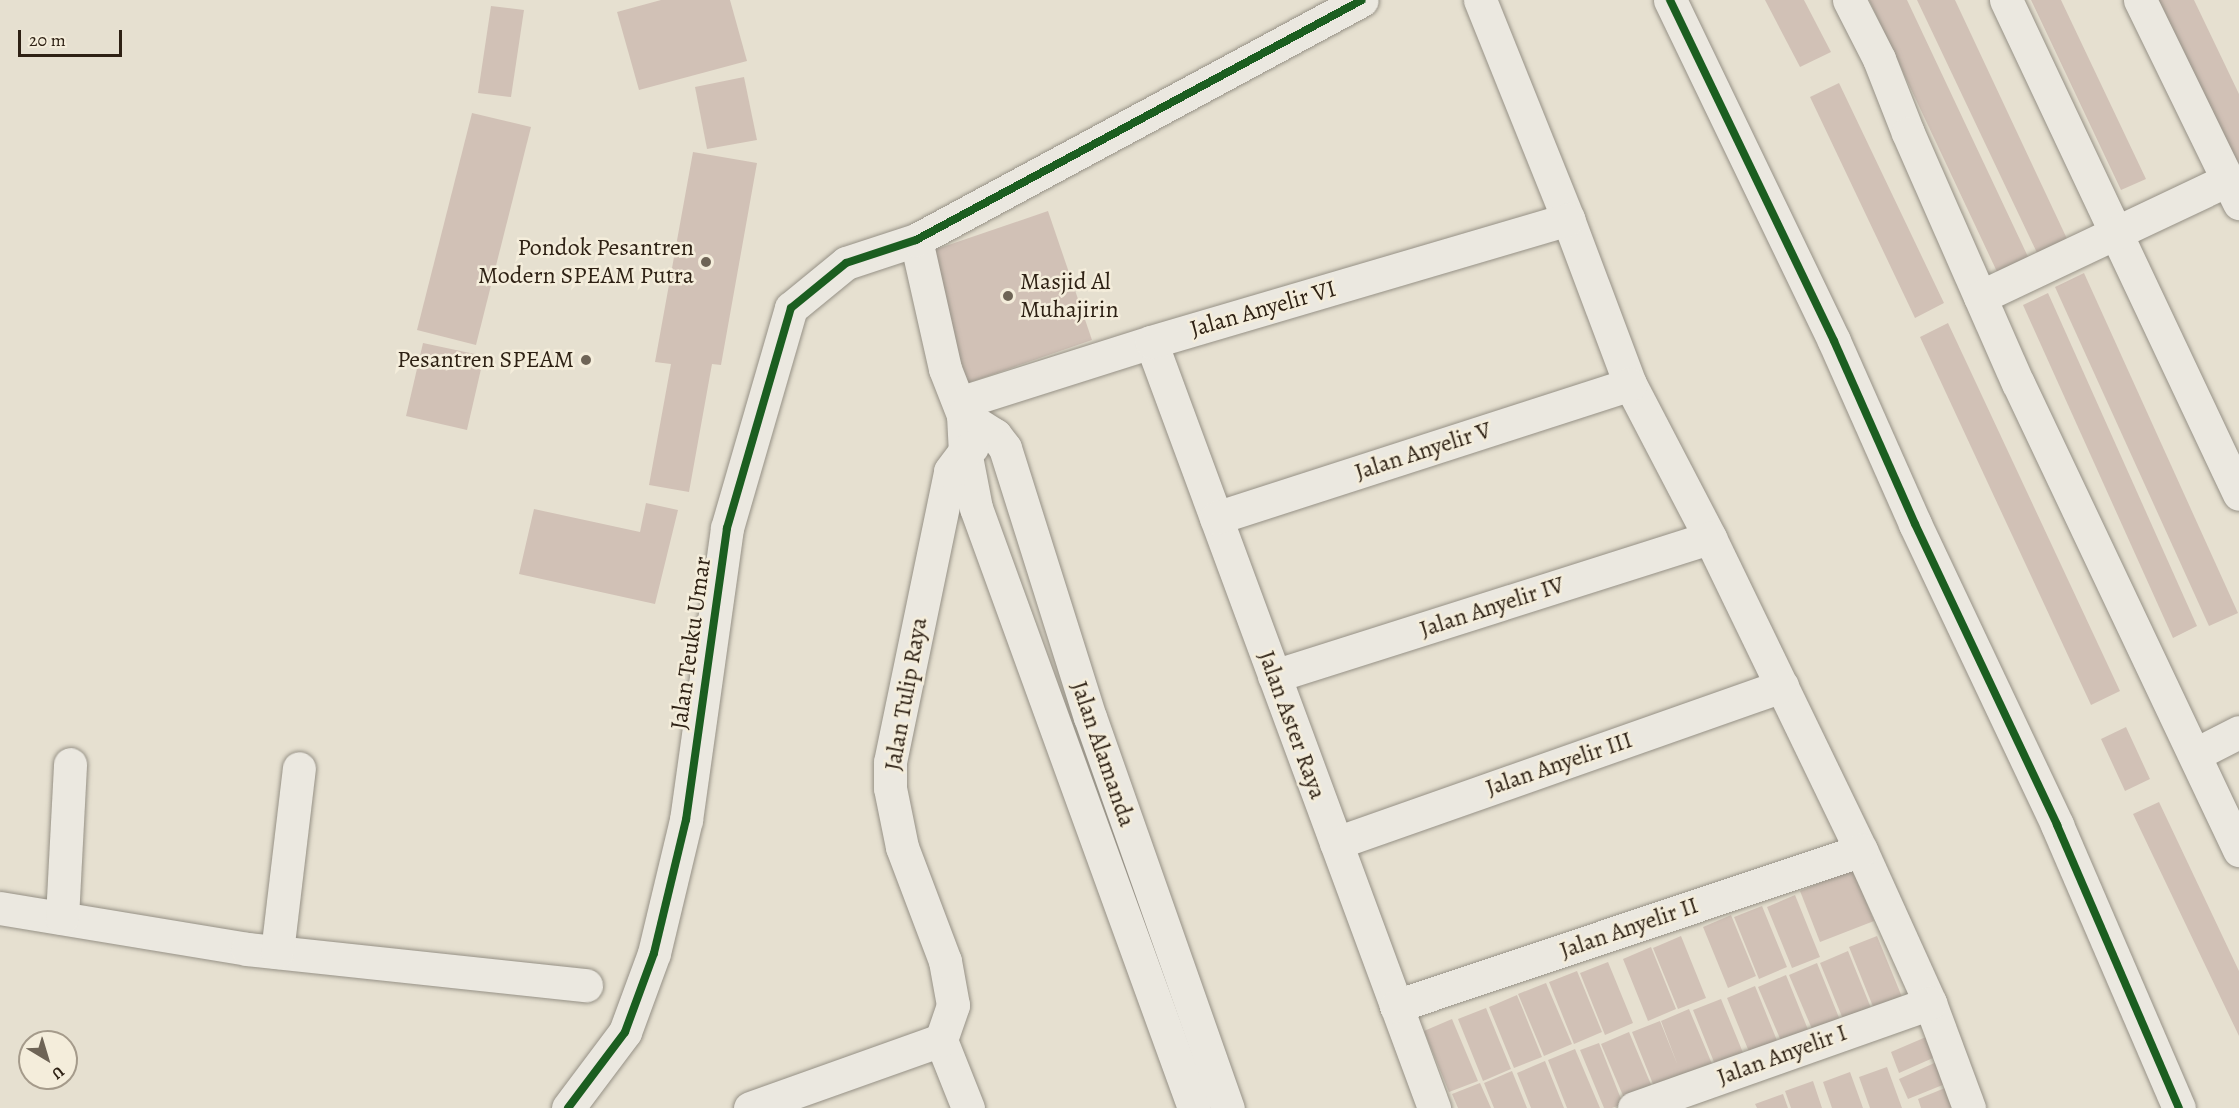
<!DOCTYPE html>
<style>
body{margin:0}
#map{position:relative;width:2239px;height:1108px;overflow:hidden;background:#e6e0d0;font-family:Alegreya,serif}
div>[style]{position:absolute}
.building>*{inset:0;background:#d1c1b6}
.roads{filter:drop-shadow(0 0 2px #969186) drop-shadow(0 0 2px #969186)}
.minor>*{height:33px;margin:-16.5px;padding:0 16.5px;transform-origin:16.5px;border-radius:16.5px;background:#ebe8e0}
.cycleway>*{height:8px;margin:-4px;padding:0 4px;transform-origin:4px;border-radius:4px;background:#1b5e20}
.dots>*{width:16px;height:16px;translate:-50% -50%;box-sizing:border-box;border:3px solid #f4eddb;border-radius:50%}
span{translate:-50% -50%;white-space:nowrap;text-align:center;line-height:1.15;-webkit-text-stroke:5px #f4eddb;paint-order:stroke}
.poi-label{font-size:24px;color:#2e2114}
.right{translate:-100% -50%;text-align:right}
.left{translate:0 -50%;text-align:left}
.street-label{font-size:24px;color:#2e2114}
.north{position:absolute;left:18px;top:1030px;width:60px;height:60px;box-sizing:border-box;background:#f4eddb;border:2px solid #a59b8b;border-radius:50%;rotate:142deg;font-size:16px;font-weight:700;line-height:24px;text-align:center;color:#2e2114}
.north::after{content:'';display:block;margin:auto;width:21px;height:27px;background:#6e6456;clip-path:polygon(50% 0,100% 100%,50% 72%,0 100%)}
.scale{position:absolute;left:18px;top:30px;width:104px;height:27px;box-sizing:border-box;border:3px solid #2e2114;border-top:0;padding-left:8px;font-size:18px;line-height:21px;white-space:nowrap;color:#2e2114;-webkit-text-stroke:4px #f4eddb;paint-order:stroke}
</style>
<div id="map">
<div class="building">
<i style="clip-path:polygon(661px 0,730px 0,747px 61px,639px 90px,617px 12px)"></i>
<i style="clip-path:polygon(1765px 0,1804px 0,1831px 52px,1800px 67px)"></i>
<i style="clip-path:polygon(1869px 0,1907px 0,2030px 261px,1999px 276px)"></i>
<i style="clip-path:polygon(1917px 0,1955px 0,2069px 243px,2039px 257px)"></i>
<i style="clip-path:polygon(2031px 0,2061px 0,2146px 179px,2121px 190px)"></i>
<i style="clip-path:polygon(2157px 0,2194px 0,2239px 94px,2239px 163px,2235px 165px)"></i>
<i style="clip-path:polygon(491px 6px,524px 10px,511px 97px,478px 93px)"></i>
<i style="clip-path:polygon(744px 77px,757px 140px,707px 149px,695px 87px)"></i>
<i style="clip-path:polygon(1839px 83px,1944px 303px,1915px 318px,1810px 97px)"></i>
<i style="clip-path:polygon(472px 113px,531px 127px,476px 345px,417px 330px)"></i>
<i style="clip-path:polygon(693px 152px,757px 163px,721px 365px,712px 364px,689px 492px,649px 485px,671px 364px,655px 362px)"></i>
<i style="clip-path:polygon(1048px 211px,1092px 340px,968px 383px,925px 253px)"></i>
<i style="clip-path:polygon(2084px 273px,2238px 613px,2209px 626px,2055px 287px)"></i>
<i style="clip-path:polygon(2048px 293px,2197px 626px,2173px 638px,2023px 305px)"></i>
<i style="clip-path:polygon(1948px 323px,2120px 691px,2091px 705px,1920px 337px)"></i>
<i style="clip-path:polygon(423px 343px,484px 356px,467px 430px,406px 416px)"></i>
<i style="clip-path:polygon(646px 503px,678px 510px,655px 604px,519px 574px,534px 509px,640px 532px)"></i>
<i style="clip-path:polygon(2126px 727px,2150px 779px,2125px 791px,2101px 739px)"></i>
<i style="clip-path:polygon(2159px 802px,2239px 971px,2239px 1036px,2133px 814px)"></i>
<i style="clip-path:polygon(1853px 869px,1874px 921px,1820px 942px,1800px 891px)"></i>
<i style="clip-path:polygon(1795px 895px,1820px 957px,1792px 968px,1767px 907px)"></i>
<i style="clip-path:polygon(1762px 906px,1787px 967px,1759px 979px,1734px 917px)"></i>
<i style="clip-path:polygon(1731px 915px,1756px 976px,1728px 988px,1703px 927px)"></i>
<i style="clip-path:polygon(1681px 936px,1706px 998px,1678px 1009px,1653px 948px)"></i>
<i style="clip-path:polygon(1877px 936px,1902px 997px,1874px 1009px,1849px 947px)"></i>
<i style="clip-path:polygon(1651px 947px,1676px 1009px,1648px 1021px,1623px 959px)"></i>
<i style="clip-path:polygon(1848px 951px,1873px 1013px,1845px 1024px,1820px 963px)"></i>
<i style="clip-path:polygon(1608px 962px,1633px 1023px,1605px 1035px,1580px 973px)"></i>
<i style="clip-path:polygon(1817px 963px,1842px 1025px,1815px 1036px,1789px 975px)"></i>
<i style="clip-path:polygon(1577px 971px,1602px 1032px,1574px 1044px,1549px 982px)"></i>
<i style="clip-path:polygon(1786px 975px,1811px 1037px,1784px 1048px,1758px 987px)"></i>
<i style="clip-path:polygon(1546px 983px,1572px 1044px,1544px 1056px,1518px 994px)"></i>
<i style="clip-path:polygon(1755px 986px,1780px 1048px,1752px 1059px,1727px 998px)"></i>
<i style="clip-path:polygon(1517px 995px,1542px 1057px,1514px 1068px,1489px 1007px)"></i>
<i style="clip-path:polygon(1721px 999px,1746px 1060px,1718px 1072px,1693px 1010px)"></i>
<i style="clip-path:polygon(1486px 1008px,1511px 1069px,1483px 1081px,1458px 1019px)"></i>
<i style="clip-path:polygon(1689px 1009px,1715px 1071px,1657px 1094px,1632px 1032px,1660px 1021px,1678px 1066px,1661px 1021px)"></i>
<i style="clip-path:polygon(1452px 1019px,1478px 1081px,1449px 1092px,1424px 1031px)"></i>
<i style="clip-path:polygon(1629px 1032px,1655px 1094px,1627px 1105px,1601px 1044px)"></i>
<i style="clip-path:polygon(1933px 1034px,1942px 1054px,1899px 1073px,1891px 1052px)"></i>
<i style="clip-path:polygon(1599px 1043px,1623px 1104px,1612px 1108px,1604px 1108px,1580px 1050px)"></i>
<i style="clip-path:polygon(1575px 1049px,1600px 1108px,1567px 1108px,1548px 1060px)"></i>
<i style="clip-path:polygon(1941px 1060px,1950px 1082px,1908px 1099px,1899px 1079px)"></i>
<i style="clip-path:polygon(1545px 1061px,1564px 1108px,1531px 1108px,1517px 1073px)"></i>
<i style="clip-path:polygon(1887px 1067px,1902px 1108px,1870px 1108px,1859px 1077px)"></i>
<i style="clip-path:polygon(1512px 1071px,1527px 1108px,1494px 1108px,1484px 1083px)"></i>
<i style="clip-path:polygon(1850px 1072px,1863px 1108px,1832px 1108px,1823px 1082px)"></i>
<i style="clip-path:polygon(1813px 1081px,1822px 1108px,1791px 1108px,1785px 1091px)"></i>
<i style="clip-path:polygon(1480px 1083px,1491px 1108px,1458px 1108px,1452px 1094px)"></i>
<i style="clip-path:polygon(1945px 1088px,1953px 1108px,1921px 1108px,1918px 1099px)"></i>
<i style="clip-path:polygon(1783px 1094px,1788px 1108px,1757px 1108px,1755px 1104px)"></i>
</div>
<div class="roads">
<div class="minor">
<i style="left:1480px;top:0;width:236px;rotate:68.1deg"></i>
<i style="left:1568px;top:219px;width:176px;rotate:69.4deg"></i>
<i style="left:1630px;top:384px;width:174px;rotate:62.5deg"></i>
<i style="left:1710px;top:538px;width:347px;rotate:64.2deg"></i>
<i style="left:1861px;top:850px;width:168px;rotate:65.7deg"></i>
<i style="left:1930px;top:1003px;width:112px;rotate:69.6deg"></i>
<i style="left:1670px;top:0;width:378px;rotate:64.3deg"></i>
<i style="left:1834px;top:341px;width:200px;rotate:66.1deg"></i>
<i style="left:1915px;top:524px;width:333px;rotate:64.7deg"></i>
<i style="left:2057px;top:825px;width:308px;rotate:66.7deg"></i>
<i style="left:1849px;top:0;width:66px;rotate:63deg"></i>
<i style="left:1879px;top:59px;width:79px;rotate:68.6deg"></i>
<i style="left:1908px;top:133px;width:273px;rotate:66.3deg"></i>
<i style="left:2018px;top:383px;width:517px;rotate:64.67deg"></i>
<i style="left:2006px;top:0;width:546px;rotate:64.75deg"></i>
<i style="left:2140px;top:0;width:226px;rotate:64deg"></i>
<i style="left:916px;top:240px;width:132px;rotate:77.3deg"></i>
<i style="left:945px;top:369px;width:49px;rotate:68.6deg"></i>
<i style="left:963px;top:415px;width:36px;rotate:87deg"></i>
<i style="left:965px;top:451px;width:58px;rotate:79.1deg"></i>
<i style="left:976px;top:508px;width:638px;rotate:70.03deg"></i>
<i style="left:1980px;top:297px;width:274px;rotate:-25.3deg"></i>
<i style="left:1151px;top:342px;width:817px;rotate:69.72deg"></i>
<i style="left:959px;top:403px;width:201px;rotate:-17.6deg"></i>
<i style="left:1151px;top:342px;width:435px;rotate:-16.4deg"></i>
<i style="left:963px;top:415px;width:38px;rotate:32deg"></i>
<i style="left:995px;top:435px;width:16px;rotate:52deg"></i>
<i style="left:1005px;top:448px;width:282px;rotate:72.5deg"></i>
<i style="left:1090px;top:717px;width:415px;rotate:70.6deg"></i>
<i style="left:1216px;top:518px;width:435px;rotate:-17.9deg"></i>
<i style="left:1274px;top:676px;width:457px;rotate:-17.6deg"></i>
<i style="left:2196px;top:754px;width:48px;rotate:-27.1deg"></i>
<i style="left:1336px;top:843px;width:473px;rotate:-19.4deg"></i>
<i style="left:0;top:908px;width:250px;rotate:9.4deg"></i>
<i style="left:247px;top:949px;width:341px;rotate:6.1deg"></i>
<i style="left:62px;top:918px;width:154px;rotate:-87deg"></i>
<i style="left:277px;top:952px;width:185px;rotate:-83.2deg"></i>
<i style="left:1396px;top:1006px;width:490px;rotate:-18.5deg"></i>
<i style="left:568px;top:1108px;width:95px;rotate:-53.1deg"></i>
<i style="left:625px;top:1032px;width:84px;rotate:-69.8deg"></i>
<i style="left:654px;top:953px;width:137px;rotate:-76.5deg"></i>
<i style="left:686px;top:820px;width:295px;rotate:-82deg"></i>
<i style="left:727px;top:528px;width:229px;rotate:-73.8deg"></i>
<i style="left:791px;top:308px;width:71px;rotate:-39.3deg"></i>
<i style="left:846px;top:263px;width:74px;rotate:-18.2deg"></i>
<i style="left:916px;top:240px;width:506px;rotate:-28.29deg"></i>
<i style="left:750px;top:1108px;width:203px;rotate:-19.6deg"></i>
<i style="left:968px;top:1108px;width:73px;rotate:-111.7deg"></i>
<i style="left:941px;top:1040px;width:37px;rotate:-71deg"></i>
<i style="left:953px;top:1005px;width:45px;rotate:-100.3deg"></i>
<i style="left:945px;top:961px;width:122px;rotate:-110.7deg"></i>
<i style="left:902px;top:847px;width:60px;rotate:-101.5deg"></i>
<i style="left:890px;top:788px;width:26px;rotate:-90deg"></i>
<i style="left:890px;top:762px;width:297px;rotate:-78.3deg"></i>
<i style="left:950px;top:471px;width:25px;rotate:-53deg"></i>
<i style="left:965px;top:451px;width:8px;rotate:-30deg"></i>
<i style="left:1634px;top:1108px;width:314px;rotate:-19.5deg"></i>
</div>
</div>
<div class="cycleway">
<i style="left:1670px;top:0;width:378px;rotate:64.3deg"></i>
<i style="left:1834px;top:341px;width:200px;rotate:66.1deg"></i>
<i style="left:1915px;top:524px;width:333px;rotate:64.7deg"></i>
<i style="left:2057px;top:825px;width:308px;rotate:66.7deg"></i>
<i style="left:568px;top:1108px;width:95px;rotate:-53.1deg"></i>
<i style="left:625px;top:1032px;width:84px;rotate:-69.8deg"></i>
<i style="left:654px;top:953px;width:137px;rotate:-76.5deg"></i>
<i style="left:686px;top:820px;width:295px;rotate:-82deg"></i>
<i style="left:727px;top:528px;width:229px;rotate:-73.8deg"></i>
<i style="left:791px;top:308px;width:71px;rotate:-39.3deg"></i>
<i style="left:846px;top:263px;width:74px;rotate:-18.2deg"></i>
<i style="left:916px;top:240px;width:506px;rotate:-28.29deg"></i>
</div>
<div class="dots">
<i style="left:706px;top:262px;background:#6e6456"></i>
<i style="left:1008px;top:296px;background:#6e6456"></i>
<i style="left:586px;top:360px;background:#6e6456"></i>
</div>
<div class="poi-label">
<span class="right" style="left:694px;top:262px">Pondok Pesantren<br>Modern SPEAM Putra</span>
<span class="left" style="left:1020px;top:296px">Masjid Al<br>Muhajirin</span>
<span class="right" style="left:574px;top:360px">Pesantren SPEAM</span>
</div>
<div class="street-label">
<span style="left:1263px;top:309px;rotate:-16deg">Jalan Anyelir VI</span>
<span style="left:1423px;top:451px;rotate:-18deg">Jalan Anyelir V</span>
<span style="left:1492px;top:607px;rotate:-18deg">Jalan Anyelir IV</span>
<span style="left:691px;top:643px;rotate:-82deg">Jalan Teuku Umar</span>
<span style="left:906px;top:694px;rotate:-80deg">Jalan Tulip Raya</span>
<span style="left:1292px;top:725px;rotate:70deg">Jalan Aster Raya</span>
<span style="left:1103px;top:754px;rotate:71deg">Jalan Alamanda</span>
<span style="left:1559px;top:764px;rotate:-19deg">Jalan Anyelir III</span>
<span style="left:1629px;top:928px;rotate:-19deg">Jalan Anyelir II</span>
<span style="left:1782px;top:1055px;rotate:-20deg">Jalan Anyelir I</span>
</div>
<div class="north">U</div>
<div class="scale">20 m</div>
</div>
